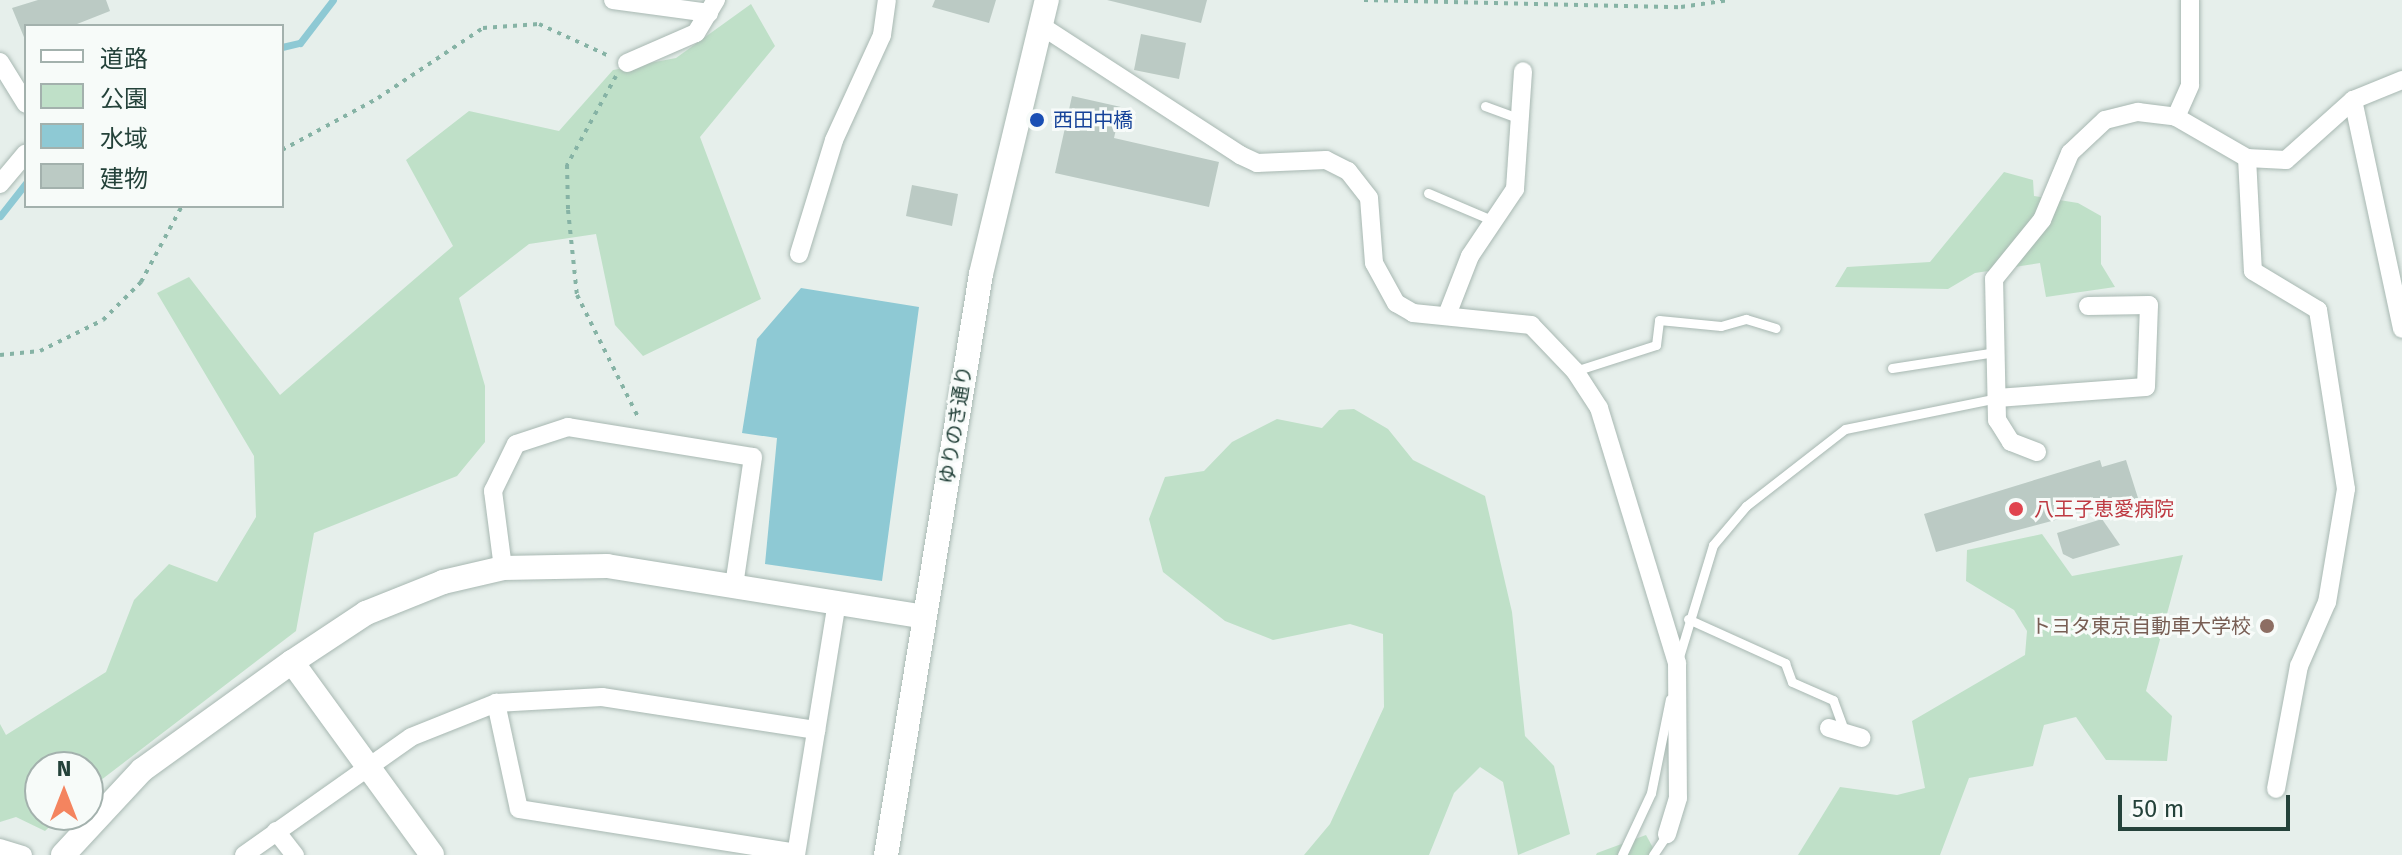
<!DOCTYPE html>
<meta charset="utf-8">
<style>
body{margin:0}
#map{position:relative;width:2402px;height:855px;overflow:hidden;background:#e6efeb;font-family:"Fira Sans","Noto Sans JP",sans-serif}
div>[style]{position:absolute}
.green>*{inset:0;background:#bfe0c8}
.water>*{inset:0;background:#8ec9d4}
.stream>*{height:7px;margin:-3.5px;padding:0 3.5px;transform-origin:3.5px;border-radius:3.5px;background:#8ec9d4}
.building>*{inset:0;background:#bbcac4}
.path>*{height:4px;margin-top:-2px;transform-origin:0;background:repeating-linear-gradient(90deg,#86b3a5 0 4px,transparent 0 10px)}
.roads{filter:drop-shadow(0 0 2px #a8b8b2) drop-shadow(0 0 2px #a8b8b2)}
.service>*{height:9px;margin:-4.5px;padding:0 4.5px;transform-origin:4.5px;border-radius:4.5px;background:#fff}
.minor>*{height:18px;margin:-9px;padding:0 9px;transform-origin:9px;border-radius:9px;background:#fff}
.tertiary>*{height:24px;margin:-12px;padding:0 12px;transform-origin:12px;border-radius:12px;background:#fff}
.dots>*{width:22px;height:22px;translate:-50% -50%;box-sizing:border-box;border:4px solid #f7fbf9;border-radius:50%}
span{translate:-50% -50%;white-space:nowrap;text-align:center;line-height:1.15;-webkit-text-stroke:6px #f7fbf9;paint-order:stroke}
.transit-label{font-size:20px;color:#164399}
.left{translate:0 -50%;text-align:left}
.street-label{font-size:20px;color:#24423a}
.health-label{font-size:20px;color:#be3a42}
.education-label{font-size:20px;color:#785e54}
.right{translate:-100% -50%;text-align:right}
.legend{position:absolute;left:24px;top:24px;width:260px;height:184px;box-sizing:border-box;background:#f7fbf9;border:2px solid #a3b1ad;margin:0;padding:10px 14px;list-style:none;font-size:24px;color:#24423a}
.legend li{display:flex;align-items:center;gap:16px;height:40px}
.legend b{width:40px;border:2px solid #a3b1ad}
.north{position:absolute;left:24px;top:751px;width:80px;height:80px;box-sizing:border-box;background:#f7fbf9;border:2px solid #a3b1ad;border-radius:50%;rotate:0deg;font-size:22px;font-weight:700;line-height:32px;text-align:center;color:#24423a}
.north::after{content:'';display:block;margin:auto;width:28px;height:36px;background:#f4845f;clip-path:polygon(50% 0,100% 100%,50% 72%,0 100%)}
.scale{position:absolute;left:2118px;top:795px;width:172px;height:36px;box-sizing:border-box;border:4px solid #24423a;border-top:0;padding-left:10px;font-size:24px;line-height:28px;white-space:nowrap;color:#24423a;-webkit-text-stroke:6px #f7fbf9;paint-order:stroke}
</style>
<div id="map">
<div class="green">
<i style="clip-path:polygon(751px 4px,775px 46px,700px 137px,761px 299px,643px 356px,615px 325px,596px 234px,529px 244px,459px 298px,485px 386px,485px 442px,457px 476px,314px 533px,296px 631px,88px 790px,88px 767px,40px 767px,40px 815px,62px 815px,45px 831px,16px 817px,0 822px,0 724px,6px 735px,106px 672px,134px 600px,169px 564px,217px 582px,256px 517px,254px 456px,157px 293px,189px 277px,280px 395px,453px 246px,406px 160px,469px 111px,559px 131px,613px 70px,676px 58px)"></i>
<i style="clip-path:polygon(2004px 172px,2033px 180px,2034px 196px,2078px 203px,2101px 216px,2101px 264px,2115px 287px,2046px 297px,2040px 263px,1975px 273px,1948px 289px,1835px 287px,1847px 267px,1930px 262px)"></i>
<i style="clip-path:polygon(1354px 409px,1388px 429px,1413px 460px,1485px 496px,1512px 612px,1525px 736px,1554px 766px,1570px 834px,1518px 855px,1503px 782px,1480px 767px,1454px 793px,1429px 855px,1304px 855px,1330px 824px,1384px 707px,1383px 634px,1350px 624px,1273px 640px,1225px 621px,1163px 572px,1149px 519px,1165px 477px,1204px 471px,1232px 442px,1277px 419px,1322px 428px,1339px 410px)"></i>
<i style="clip-path:polygon(2042px 534px,2072px 576px,2183px 555px,2146px 691px,2172px 716px,2167px 761px,2106px 760px,2076px 717px,2044px 725px,2033px 766px,1969px 778px,1940px 855px,1798px 855px,1840px 787px,1897px 795px,1925px 788px,1912px 721px,2025px 655px,2027px 631px,2014px 610px,1966px 581px,1967px 550px)"></i>
<i style="clip-path:polygon(1646px 835px,1657px 855px,1596px 855px,1597px 853px)"></i>
</div>
<div class="water">
<i style="clip-path:polygon(801px 288px,919px 307px,882px 581px,765px 564px,777px 438px,742px 433px,757px 339px)"></i>
</div>
<div class="stream">
<i style="left:282px;top:47px;width:18px;rotate:-13deg"></i>
<i style="left:300px;top:43px;width:54px;rotate:-52.5deg"></i>
<i style="left:0;top:216px;width:42px;rotate:-51.8deg"></i>
</div>
<div class="building">
<i style="clip-path:polygon(38px 0,106px 0,110px 11px,72px 26px,26px 26px,26px 42px,12px 8px)"></i>
<i style="clip-path:polygon(935px 0,996px 0,989px 23px,932px 7px)"></i>
<i style="clip-path:polygon(1107px 0,1207px 0,1201px 23px)"></i>
<i style="clip-path:polygon(1141px 34px,1186px 43px,1179px 79px,1134px 70px)"></i>
<i style="clip-path:polygon(1072px 96px,1121px 107px,1114px 138px,1219px 162px,1209px 207px,1055px 173px)"></i>
<i style="clip-path:polygon(912px 185px,958px 194px,952px 226px,906px 216px)"></i>
<i style="clip-path:polygon(2100px 460px,2102px 467px,2126px 460px,2138px 498px,1936px 552px,1924px 514px)"></i>
<i style="clip-path:polygon(2102px 519px,2120px 545px,2073px 559px,2063px 554px,2057px 533px)"></i>
</div>
<div class="path">
<i style="left:1364px;top:0;width:317px;rotate:1.3deg"></i>
<i style="left:1681px;top:7px;width:49px;rotate:-8.3deg"></i>
<i style="left:616px;top:76px;width:102px;rotate:118.8deg"></i>
<i style="left:567px;top:165px;width:45px;rotate:88.7deg"></i>
<i style="left:568px;top:210px;width:85px;rotate:84deg"></i>
<i style="left:577px;top:295px;width:139px;rotate:63.4deg"></i>
<i style="left:282px;top:150px;width:109px;rotate:-28.4deg"></i>
<i style="left:378px;top:98px;width:126px;rotate:-33.7deg"></i>
<i style="left:483px;top:28px;width:56px;rotate:-4.1deg"></i>
<i style="left:539px;top:24px;width:77px;rotate:24.6deg"></i>
<i style="left:0;top:355px;width:40px;rotate:-5.7deg"></i>
<i style="left:40px;top:351px;width:70px;rotate:-26.2deg"></i>
<i style="left:103px;top:320px;width:54px;rotate:-45deg"></i>
<i style="left:141px;top:282px;width:86px;rotate:-61.7deg"></i>
</div>
<div class="roads">
<div class="service">
<i style="left:1485px;top:106px;width:37px;rotate:20deg"></i>
<i style="left:1428px;top:193px;width:72px;rotate:23deg"></i>
<i style="left:1892px;top:368px;width:104px;rotate:-8.8deg"></i>
<i style="left:1575px;top:371px;width:85px;rotate:-17.8deg"></i>
<i style="left:1656px;top:345px;width:25px;rotate:-83deg"></i>
<i style="left:1659px;top:320px;width:62px;rotate:5.5deg"></i>
<i style="left:1721px;top:326px;width:26px;rotate:-16deg"></i>
<i style="left:1746px;top:319px;width:31px;rotate:17deg"></i>
<i style="left:1688px;top:619px;width:107px;rotate:24.4deg"></i>
<i style="left:1785px;top:663px;width:20px;rotate:70deg"></i>
<i style="left:1792px;top:682px;width:45px;rotate:23.7deg"></i>
<i style="left:1833px;top:700px;width:35px;rotate:70deg"></i>
<i style="left:1679px;top:657px;width:117px;rotate:-73.1deg"></i>
<i style="left:1713px;top:545px;width:51px;rotate:-49.8deg"></i>
<i style="left:1746px;top:506px;width:125px;rotate:-37.9deg"></i>
<i style="left:1845px;top:429px;width:155px;rotate:-11.5deg"></i>
<i style="left:1622px;top:855px;width:68px;rotate:-64.9deg"></i>
<i style="left:1651px;top:793px;width:96px;rotate:-78.6deg"></i>
<i style="left:1653px;top:855px;width:25px;rotate:-56deg"></i>
</div>
<div class="minor">
<i style="left:613px;top:0;width:97px;rotate:7.7deg"></i>
<i style="left:1040px;top:25px;width:239px;rotate:33deg"></i>
<i style="left:1240px;top:155px;width:19px;rotate:25deg"></i>
<i style="left:1257px;top:163px;width:69px;rotate:-2.5deg"></i>
<i style="left:1326px;top:160px;width:25px;rotate:27deg"></i>
<i style="left:1348px;top:171px;width:34px;rotate:52deg"></i>
<i style="left:1369px;top:198px;width:65px;rotate:85.6deg"></i>
<i style="left:1374px;top:263px;width:46px;rotate:61.2deg"></i>
<i style="left:1396px;top:303px;width:20px;rotate:30deg"></i>
<i style="left:1413px;top:313px;width:119px;rotate:5.8deg"></i>
<i style="left:1531px;top:325px;width:64px;rotate:46.3deg"></i>
<i style="left:1575px;top:371px;width:44px;rotate:57deg"></i>
<i style="left:1599px;top:408px;width:267px;rotate:73deg"></i>
<i style="left:1677px;top:663px;width:135px;rotate:89.6deg"></i>
<i style="left:1678px;top:798px;width:38px;rotate:107deg"></i>
<i style="left:0;top:62px;width:49px;rotate:58.2deg"></i>
<i style="left:627px;top:63px;width:75px;rotate:-23.5deg"></i>
<i style="left:696px;top:33px;width:39px;rotate:-59deg"></i>
<i style="left:2353px;top:100px;width:234px;rotate:77.9deg"></i>
<i style="left:2176px;top:117px;width:35px;rotate:-66deg"></i>
<i style="left:2190px;top:85px;width:85px;rotate:-90deg"></i>
<i style="left:2247px;top:158px;width:113px;rotate:87deg"></i>
<i style="left:2253px;top:271px;width:76px;rotate:31deg"></i>
<i style="left:2318px;top:310px;width:181px;rotate:81.1deg"></i>
<i style="left:2346px;top:489px;width:115px;rotate:99.5deg"></i>
<i style="left:2327px;top:602px;width:70px;rotate:113.6deg"></i>
<i style="left:2299px;top:666px;width:125px;rotate:100.6deg"></i>
<i style="left:0;top:184px;width:40px;rotate:-50deg"></i>
<i style="left:799px;top:254px;width:119px;rotate:-72.9deg"></i>
<i style="left:834px;top:140px;width:115px;rotate:-65.4deg"></i>
<i style="left:882px;top:35px;width:35px;rotate:-82deg"></i>
<i style="left:1447px;top:315px;width:63px;rotate:-68.7deg"></i>
<i style="left:1470px;top:256px;width:81px;rotate:-56.1deg"></i>
<i style="left:1515px;top:189px;width:118px;rotate:-86.1deg"></i>
<i style="left:1997px;top:398px;width:149px;rotate:-4.2deg"></i>
<i style="left:2146px;top:387px;width:82px;rotate:-87.9deg"></i>
<i style="left:2149px;top:305px;width:61px;rotate:179.1deg"></i>
<i style="left:2037px;top:452px;width:28px;rotate:-159deg"></i>
<i style="left:2011px;top:442px;width:26px;rotate:-122deg"></i>
<i style="left:1997px;top:420px;width:141px;rotate:-91.2deg"></i>
<i style="left:1994px;top:279px;width:76px;rotate:-50.9deg"></i>
<i style="left:2042px;top:220px;width:73px;rotate:-67.3deg"></i>
<i style="left:2070px;top:153px;width:48px;rotate:-43.3deg"></i>
<i style="left:2105px;top:120px;width:34px;rotate:-14deg"></i>
<i style="left:2138px;top:112px;width:38px;rotate:7deg"></i>
<i style="left:2176px;top:117px;width:82px;rotate:30deg"></i>
<i style="left:2247px;top:158px;width:39px;rotate:3deg"></i>
<i style="left:2286px;top:160px;width:90px;rotate:-41.8deg"></i>
<i style="left:2353px;top:100px;width:53px;rotate:-22.2deg"></i>
<i style="left:503px;top:568px;width:78px;rotate:-97.4deg"></i>
<i style="left:493px;top:491px;width:52px;rotate:-63.9deg"></i>
<i style="left:516px;top:444px;width:55px;rotate:-18.1deg"></i>
<i style="left:568px;top:427px;width:187px;rotate:9.2deg"></i>
<i style="left:753px;top:457px;width:130px;rotate:98.4deg"></i>
<i style="left:496px;top:703px;width:108px;rotate:77.8deg"></i>
<i style="left:519px;top:809px;width:280px;rotate:9deg"></i>
<i style="left:1829px;top:728px;width:34px;rotate:17deg"></i>
<i style="left:276px;top:831px;width:31px;rotate:52deg"></i>
<i style="left:0;top:848px;width:24px;rotate:17deg"></i>
<i style="left:244px;top:855px;width:204px;rotate:-35.2deg"></i>
<i style="left:411px;top:737px;width:92px;rotate:-21.8deg"></i>
<i style="left:496px;top:703px;width:106px;rotate:-3.2deg"></i>
<i style="left:602px;top:697px;width:217px;rotate:8.8deg"></i>
<i style="left:796px;top:855px;width:255px;rotate:-80.8deg"></i>
</div>
<div class="tertiary">
<i style="left:292px;top:662px;width:238px;rotate:54deg"></i>
<i style="left:63px;top:855px;width:116px;rotate:-47.1deg"></i>
<i style="left:142px;top:770px;width:185px;rotate:-35.8deg"></i>
<i style="left:292px;top:662px;width:89px;rotate:-33.5deg"></i>
<i style="left:366px;top:613px;width:83px;rotate:-21.9deg"></i>
<i style="left:443px;top:582px;width:62px;rotate:-13.1deg"></i>
<i style="left:503px;top:568px;width:104px;rotate:-1.1deg"></i>
<i style="left:607px;top:566px;width:321px;rotate:9.1deg"></i>
<i style="left:886px;top:855px;width:589px;rotate:-80.71deg"></i>
<i style="left:981px;top:274px;width:282px;rotate:-76.5deg"></i>
</div>
</div>
<div class="dots">
<i style="left:1037px;top:120px;background:#1a4fb4"></i>
<i style="left:2016px;top:509px;background:#e0444e"></i>
<i style="left:2267px;top:626px;background:#8d6e63"></i>
</div>
<div class="transit-label">
<span class="left" style="left:1053px;top:120px">西田中橋</span>
</div>
<div class="street-label">
<span style="left:956px;top:425px;rotate:-81deg">ゆりのき通り</span>
</div>
<div class="health-label">
<span class="left" style="left:2034px;top:509px">八王子恵愛病院</span>
</div>
<div class="education-label">
<span class="right" style="left:2251px;top:626px">トヨタ東京自動車大学校</span>
</div>
<ul class="legend">
<li><b style="height:10px;background:#fff"></b>道路</li>
<li><b style="height:22px;background:#bfe0c8"></b>公園</li>
<li><b style="height:22px;background:#8ec9d4"></b>水域</li>
<li><b style="height:22px;background:#bbcac4"></b>建物</li>
</ul>
<div class="north">N</div>
<div class="scale">50 m</div>
</div>
